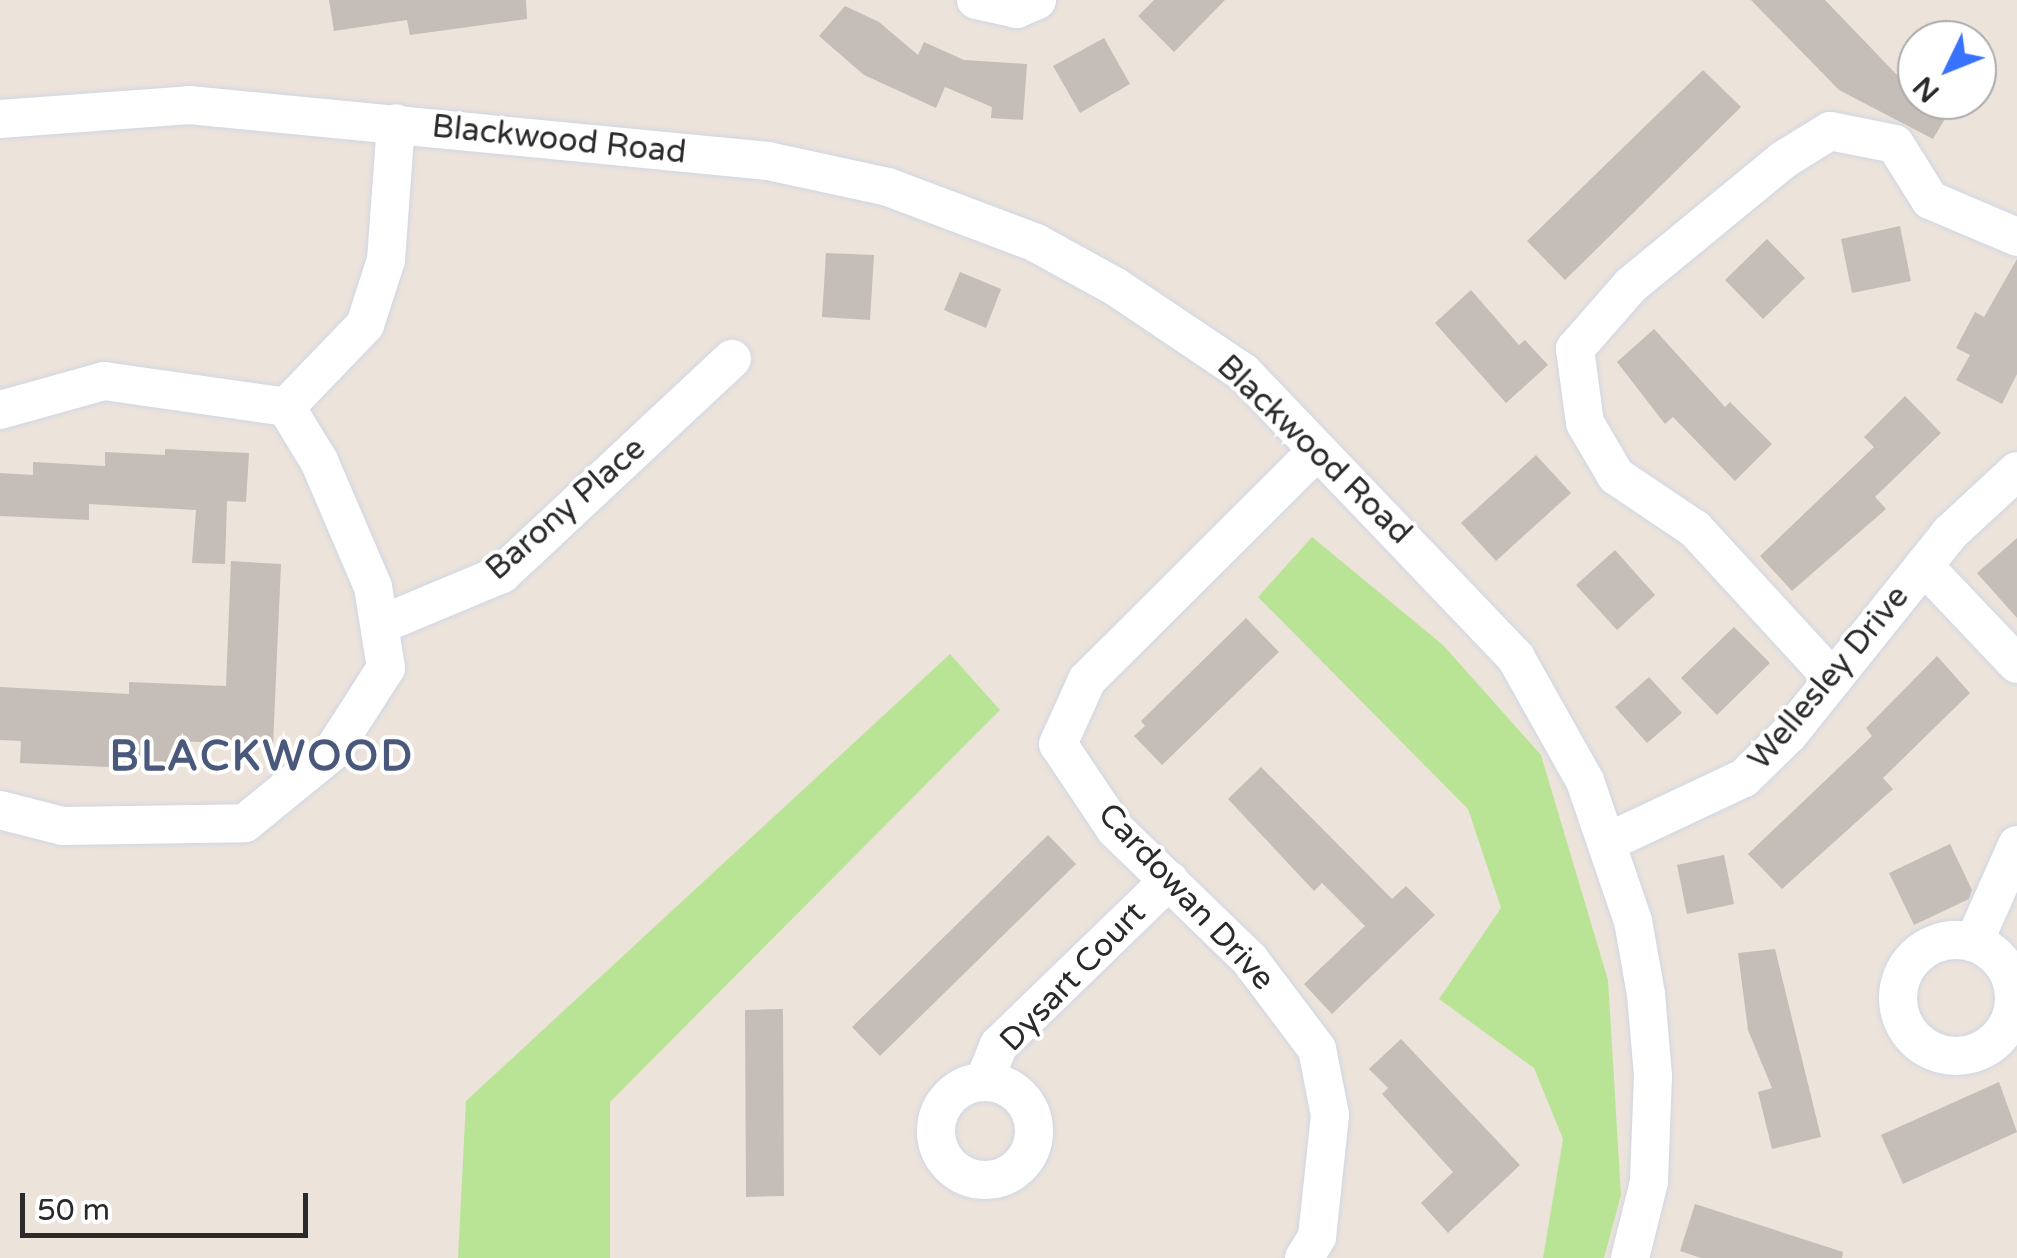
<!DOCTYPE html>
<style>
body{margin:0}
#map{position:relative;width:2017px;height:1258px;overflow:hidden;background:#ece3db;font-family:"Varela Round",sans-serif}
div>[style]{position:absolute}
.green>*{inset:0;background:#b9e496}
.building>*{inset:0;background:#c4bdb8}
.roads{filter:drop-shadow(0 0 2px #d0d6e3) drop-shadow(0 0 2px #d0d6e3)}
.minor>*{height:38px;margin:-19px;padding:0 19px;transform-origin:19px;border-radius:19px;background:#fff}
.minor>.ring{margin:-19px;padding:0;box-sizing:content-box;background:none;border:38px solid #fff;border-radius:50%}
span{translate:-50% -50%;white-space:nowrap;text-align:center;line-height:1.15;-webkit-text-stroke:8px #fff;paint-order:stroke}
.street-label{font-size:32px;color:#2a2a2a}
.district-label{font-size:42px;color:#49587b;font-weight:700;letter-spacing:2.5px}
.north{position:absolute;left:1897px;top:20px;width:100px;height:100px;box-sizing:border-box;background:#fff;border:2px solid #aaa;border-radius:50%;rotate:227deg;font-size:28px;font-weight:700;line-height:40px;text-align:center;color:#2a2a2a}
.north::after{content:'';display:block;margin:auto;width:35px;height:45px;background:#3872fd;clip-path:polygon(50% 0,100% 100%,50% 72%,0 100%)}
.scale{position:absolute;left:20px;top:1193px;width:288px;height:45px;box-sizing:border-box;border:5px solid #2a2a2a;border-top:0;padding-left:12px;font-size:30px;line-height:35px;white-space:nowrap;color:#2a2a2a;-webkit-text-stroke:8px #fff;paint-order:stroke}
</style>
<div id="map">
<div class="green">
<i style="clip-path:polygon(1312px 537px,1443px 645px,1541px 755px,1608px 980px,1621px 1195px,1604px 1258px,1543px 1258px,1563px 1139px,1534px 1068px,1439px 999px,1501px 908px,1468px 809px,1258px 597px)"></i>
<i style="clip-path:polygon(950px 654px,1000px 710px,610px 1102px,610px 1258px,458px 1258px,466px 1101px)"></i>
</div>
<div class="building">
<i style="clip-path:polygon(329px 0,526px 0,527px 19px,410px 35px,407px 20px,334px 31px)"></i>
<i style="clip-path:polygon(1154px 0,1225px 0,1174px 52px,1138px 16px)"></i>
<i style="clip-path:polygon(1751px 0,1825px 0,1898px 76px,1917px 44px,1917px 100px,1956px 100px,1933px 139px,1839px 90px)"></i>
<i style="clip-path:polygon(845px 6px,879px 22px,918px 55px,924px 42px,964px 60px,1027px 64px,1023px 120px,991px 118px,992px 107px,945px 87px,936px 108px,864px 75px,819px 36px)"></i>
<i style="clip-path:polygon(1104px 38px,1130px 84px,1080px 113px,1053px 66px)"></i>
<i style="clip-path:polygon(1703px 70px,1741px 107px,1565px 280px,1527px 241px)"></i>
<i style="clip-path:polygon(1900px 226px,1911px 281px,1852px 293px,1841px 239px)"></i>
<i style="clip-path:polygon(1767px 239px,1805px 278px,1763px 319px,1725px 280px)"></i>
<i style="clip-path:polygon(826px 253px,874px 255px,870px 320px,822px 317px)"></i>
<i style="clip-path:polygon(2017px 259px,2017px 374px,2002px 404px,1956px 380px,1970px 355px,1956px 348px,1975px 312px,1984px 317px)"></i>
<i style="clip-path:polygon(960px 272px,1001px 289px,986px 328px,944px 310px)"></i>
<i style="clip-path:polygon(1471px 290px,1519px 345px,1525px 340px,1548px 365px,1506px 403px,1435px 323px)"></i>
<i style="clip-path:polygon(1654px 329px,1725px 407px,1730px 402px,1772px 444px,1735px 481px,1673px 417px,1665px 424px,1617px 362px)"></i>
<i style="clip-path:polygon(1905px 396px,1941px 433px,1875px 497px,1886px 509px,1792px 591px,1760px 556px,1874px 447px,1864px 437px)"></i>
<i style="clip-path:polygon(165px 449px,249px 453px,246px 502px,227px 501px,225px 564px,192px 563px,196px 510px,89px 504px,89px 520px,0 516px,0 473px,33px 475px,33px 462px,105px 466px,105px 452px,165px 455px)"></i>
<i style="clip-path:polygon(1536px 455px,1571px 493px,1496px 561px,1461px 523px)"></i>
<i style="clip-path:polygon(2017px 538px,2017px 618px,1977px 573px)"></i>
<i style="clip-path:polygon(1615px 550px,1655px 595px,1617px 630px,1576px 585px)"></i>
<i style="clip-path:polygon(231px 561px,281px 564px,273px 745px,175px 741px,174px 770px,20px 763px,21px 741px,0 740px,0 687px,129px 694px,129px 682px,226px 686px)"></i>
<i style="clip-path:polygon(1246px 618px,1279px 652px,1162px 765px,1134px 736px,1145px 726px,1141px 721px)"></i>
<i style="clip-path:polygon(1734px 627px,1770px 663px,1717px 715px,1681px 678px)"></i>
<i style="clip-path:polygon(1937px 656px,1970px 693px,1883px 778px,1893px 789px,1782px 889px,1748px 854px,1872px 736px,1866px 728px)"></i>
<i style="clip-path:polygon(1649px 677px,1682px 713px,1647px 743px,1615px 707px)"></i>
<i style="clip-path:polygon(1261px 767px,1392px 899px,1406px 886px,1435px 915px,1332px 1014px,1304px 984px,1365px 926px,1322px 883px,1314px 891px,1228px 799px)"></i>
<i style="clip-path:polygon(1048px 835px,1076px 864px,880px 1056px,852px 1027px)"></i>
<i style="clip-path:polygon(1950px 844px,1972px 890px,1969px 899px,1914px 925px,1889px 873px)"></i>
<i style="clip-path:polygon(1724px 855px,1734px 904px,1687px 914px,1677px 865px)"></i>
<i style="clip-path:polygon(1775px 949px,1821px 1137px,1772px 1149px,1758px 1092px,1772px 1088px,1748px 1030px,1738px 953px)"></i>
<i style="clip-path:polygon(783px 1009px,784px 1196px,746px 1197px,745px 1010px)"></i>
<i style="clip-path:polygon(1401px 1039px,1520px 1165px,1448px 1233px,1421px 1203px,1453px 1172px,1382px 1094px,1388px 1088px,1369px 1069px)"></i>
<i style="clip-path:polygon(1999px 1082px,2017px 1132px,1903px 1184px,1881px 1135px)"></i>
<i style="clip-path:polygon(1695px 1204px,1843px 1252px,1842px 1258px,1701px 1258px,1680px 1251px)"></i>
</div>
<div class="roads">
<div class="minor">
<i style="left:976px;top:0;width:42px;rotate:12.4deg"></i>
<i style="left:1017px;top:9px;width:22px;rotate:-24deg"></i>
<i style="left:0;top:119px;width:190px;rotate:-4.2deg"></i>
<i style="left:189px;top:105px;width:582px;rotate:5.52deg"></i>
<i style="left:768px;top:161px;width:123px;rotate:12.2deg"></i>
<i style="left:888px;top:187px;width:158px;rotate:20.7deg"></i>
<i style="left:1036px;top:243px;width:91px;rotate:28.8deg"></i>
<i style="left:1116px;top:287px;width:154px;rotate:33.9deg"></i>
<i style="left:1244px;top:373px;width:394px;rotate:46.3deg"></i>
<i style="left:1516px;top:658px;width:141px;rotate:60.7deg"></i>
<i style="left:1585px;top:781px;width:148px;rotate:71.1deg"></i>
<i style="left:1633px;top:921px;width:74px;rotate:79.9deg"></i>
<i style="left:1646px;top:994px;width:82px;rotate:85.1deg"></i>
<i style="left:1653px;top:1076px;width:106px;rotate:92.2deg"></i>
<i style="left:1649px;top:1182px;width:78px;rotate:104deg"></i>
<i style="left:286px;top:407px;width:114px;rotate:-46.1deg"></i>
<i style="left:365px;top:325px;width:68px;rotate:-72.1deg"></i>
<i style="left:386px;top:260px;width:137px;rotate:-85.8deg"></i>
<i style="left:0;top:410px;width:108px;rotate:-15.6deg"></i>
<i style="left:104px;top:381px;width:184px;rotate:8.1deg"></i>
<i style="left:1924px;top:566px;width:135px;rotate:46.5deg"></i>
<i style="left:380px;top:625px;width:132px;rotate:-22.7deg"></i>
<i style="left:502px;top:574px;width:315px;rotate:-43.1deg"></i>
<i style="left:1833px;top:679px;width:204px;rotate:-132.6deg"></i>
<i style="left:1695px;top:529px;width:95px;rotate:-146.1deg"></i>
<i style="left:1616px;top:476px;width:61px;rotate:-120.3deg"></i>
<i style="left:1585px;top:423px;width:75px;rotate:-97.7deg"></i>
<i style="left:1575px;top:349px;width:85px;rotate:-48.8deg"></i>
<i style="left:1631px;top:285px;width:197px;rotate:-39.4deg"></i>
<i style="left:1783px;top:160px;width:55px;rotate:-31.7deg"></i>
<i style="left:1830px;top:131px;width:66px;rotate:11.3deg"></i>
<i style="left:1895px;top:144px;width:66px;rotate:58deg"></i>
<i style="left:1930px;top:200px;width:95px;rotate:23deg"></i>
<i style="left:0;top:810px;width:65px;rotate:14.3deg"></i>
<i style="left:63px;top:826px;width:182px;rotate:-0.9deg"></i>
<i style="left:245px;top:823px;width:112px;rotate:-39.2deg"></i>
<i style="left:332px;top:752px;width:100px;rotate:-57.3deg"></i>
<i style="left:386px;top:668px;width:82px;rotate:-99.1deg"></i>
<i style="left:373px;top:587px;width:137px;rotate:-113.2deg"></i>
<i style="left:319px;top:461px;width:63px;rotate:-121.4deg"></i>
<i style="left:1610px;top:841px;width:148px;rotate:-25.2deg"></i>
<i style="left:1744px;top:778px;width:63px;rotate:-44.4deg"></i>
<i style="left:1789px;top:734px;width:258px;rotate:-51.3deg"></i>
<i style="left:1950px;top:533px;width:91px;rotate:-42.8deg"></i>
<i class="ring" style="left:1898px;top:940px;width:78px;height:78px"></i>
<i style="left:1974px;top:942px;width:106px;rotate:-66.1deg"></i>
<i style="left:985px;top:1079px;width:37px;rotate:-68deg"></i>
<i style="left:999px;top:1045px;width:237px;rotate:-44.1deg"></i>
<i class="ring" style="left:936px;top:1082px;width:60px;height:60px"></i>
<i style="left:1304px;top:1258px;width:25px;rotate:-58deg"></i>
<i style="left:1317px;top:1237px;width:123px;rotate:-83.9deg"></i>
<i style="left:1330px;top:1115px;width:67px;rotate:-101.1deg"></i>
<i style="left:1317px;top:1049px;width:111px;rotate:-127deg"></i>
<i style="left:1250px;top:960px;width:188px;rotate:-135.9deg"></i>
<i style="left:1115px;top:829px;width:102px;rotate:-123.8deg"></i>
<i style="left:1058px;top:744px;width:70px;rotate:-65.6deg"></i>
<i style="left:1087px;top:680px;width:325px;rotate:-44.9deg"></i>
</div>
</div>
<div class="street-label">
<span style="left:559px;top:140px;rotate:6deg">Blackwood Road</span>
<span style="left:1314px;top:450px;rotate:44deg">Blackwood Road</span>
<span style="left:566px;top:509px;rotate:-41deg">Barony Place</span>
<span style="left:1829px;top:678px;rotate:-50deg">Wellesley Drive</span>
<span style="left:1186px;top:897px;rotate:47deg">Cardowan Drive</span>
<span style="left:1073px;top:977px;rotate:-46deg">Dysart Court</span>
</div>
<div class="district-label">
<span style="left:262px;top:757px">BLACKWOOD</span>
</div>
<div class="north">N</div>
<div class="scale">50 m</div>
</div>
